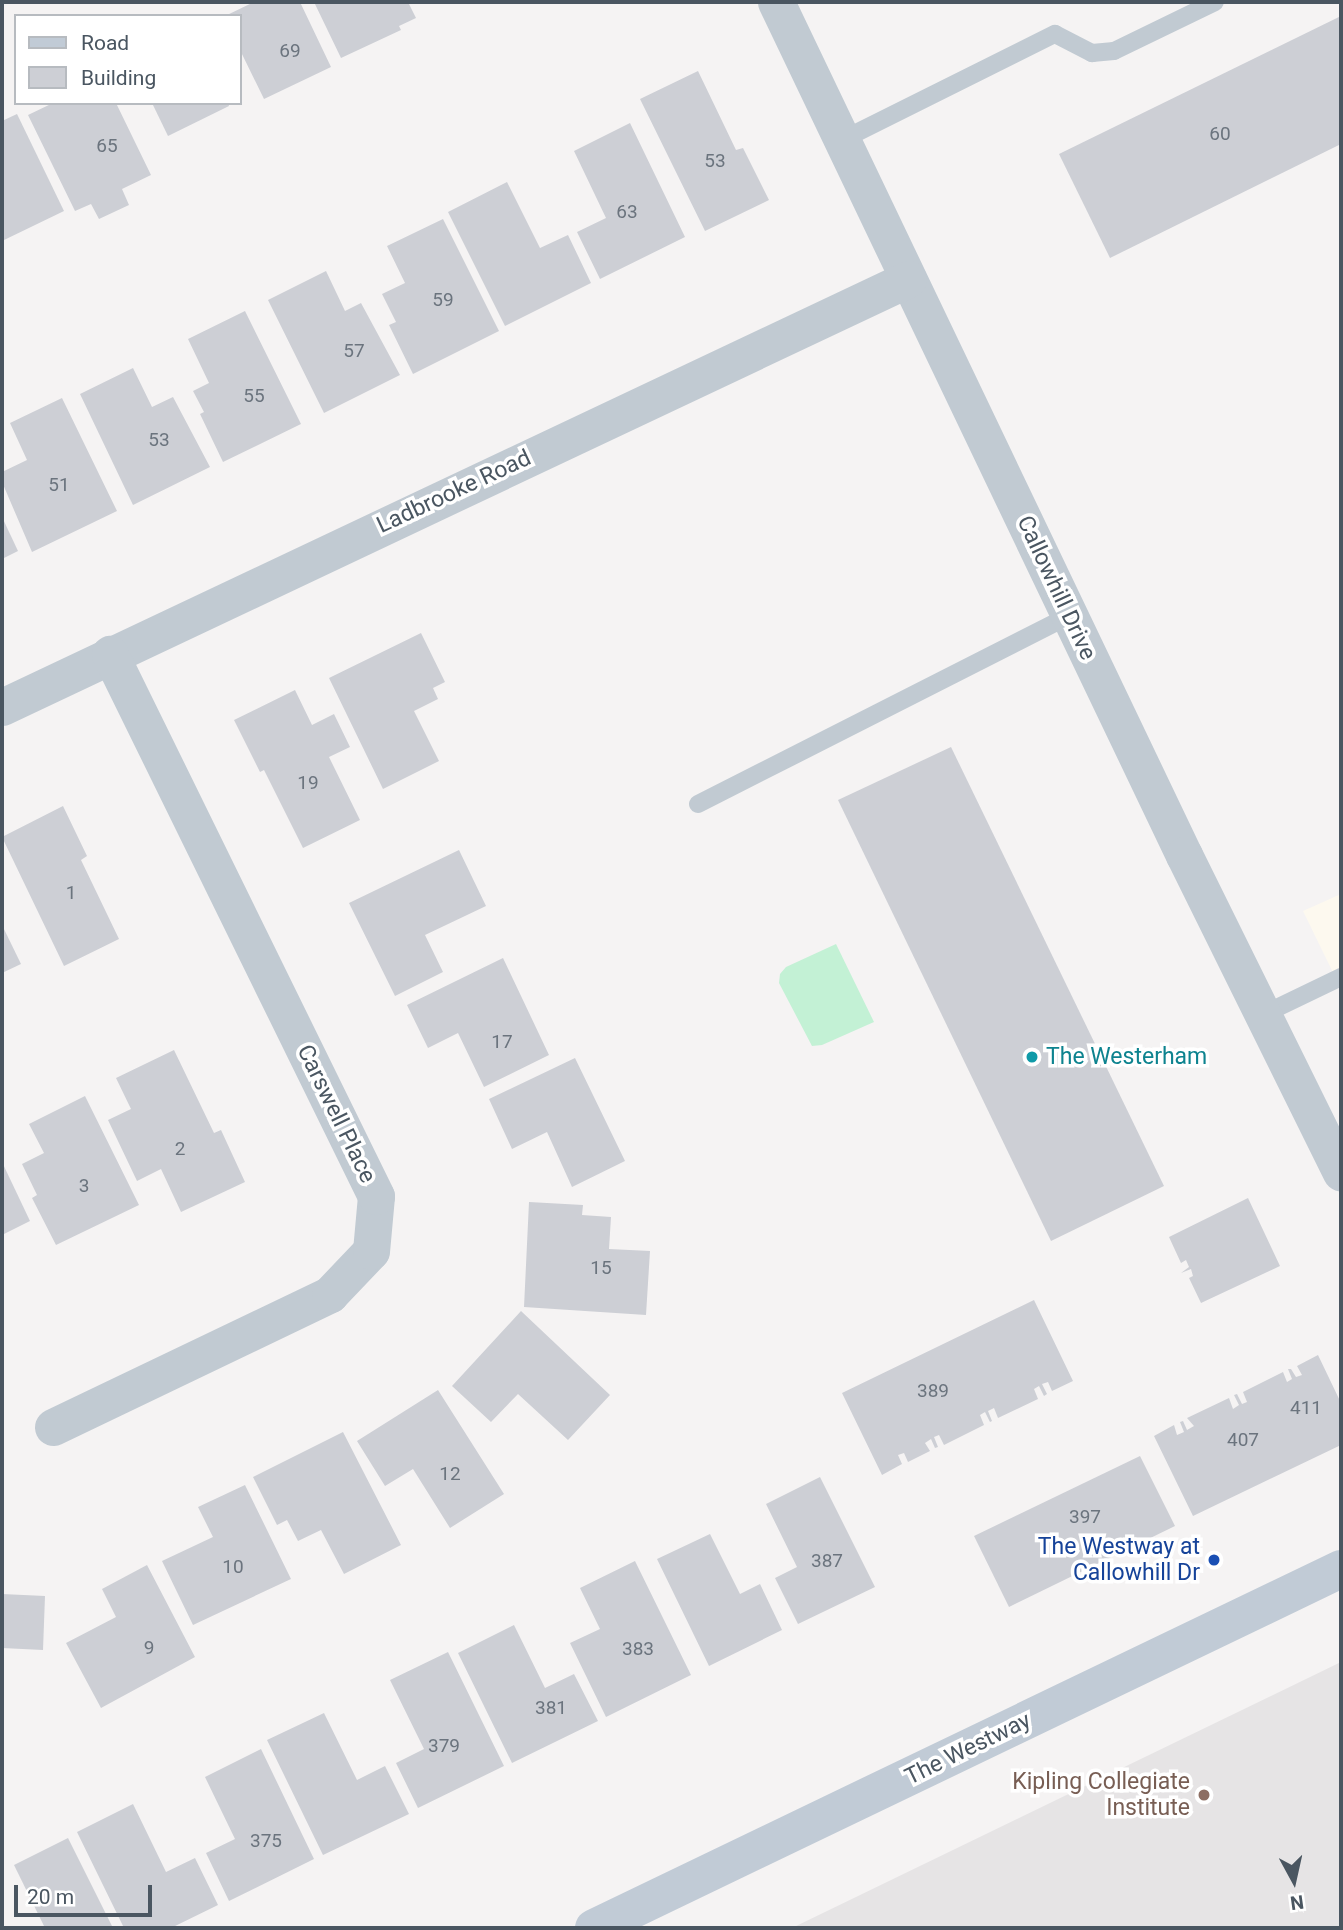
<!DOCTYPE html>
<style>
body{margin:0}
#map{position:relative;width:1343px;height:1930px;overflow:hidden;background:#f5f3f3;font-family:Roboto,sans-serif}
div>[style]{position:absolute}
.commercial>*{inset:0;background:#fdf9ef}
.education>*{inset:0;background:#e6e4e5}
.green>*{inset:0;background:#c3f1d5}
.building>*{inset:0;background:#cdcfd5}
.lane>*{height:18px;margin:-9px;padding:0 9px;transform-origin:9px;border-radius:9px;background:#c1cad2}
.street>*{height:37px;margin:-18.5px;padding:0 18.5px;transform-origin:18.5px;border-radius:18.5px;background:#c1cad2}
.secondary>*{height:38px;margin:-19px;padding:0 19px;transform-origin:19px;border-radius:19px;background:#c1cbd6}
.dots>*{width:19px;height:19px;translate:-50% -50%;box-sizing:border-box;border:4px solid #fff;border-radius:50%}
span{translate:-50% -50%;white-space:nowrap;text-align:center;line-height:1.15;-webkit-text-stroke:7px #fff;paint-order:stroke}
.number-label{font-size:19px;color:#6b747e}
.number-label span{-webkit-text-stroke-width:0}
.street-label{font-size:23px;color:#4a5661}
.culture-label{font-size:23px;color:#0d838f}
.left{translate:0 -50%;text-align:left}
.transit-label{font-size:23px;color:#164399}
.right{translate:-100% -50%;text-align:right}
.education-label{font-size:23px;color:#785e54}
.frame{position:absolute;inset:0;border:4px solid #4a5661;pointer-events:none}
.legend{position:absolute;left:14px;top:14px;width:228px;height:91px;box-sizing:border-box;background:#fff;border:2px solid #b7bbc0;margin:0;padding:9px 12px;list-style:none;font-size:21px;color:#4a5661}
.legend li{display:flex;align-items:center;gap:14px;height:35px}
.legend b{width:35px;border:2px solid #b7bbc0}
.north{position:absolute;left:1259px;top:1846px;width:70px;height:70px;-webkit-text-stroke:5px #fff;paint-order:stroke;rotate:172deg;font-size:19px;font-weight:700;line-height:28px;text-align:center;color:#4a5661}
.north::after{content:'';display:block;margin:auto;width:24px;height:32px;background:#4a5661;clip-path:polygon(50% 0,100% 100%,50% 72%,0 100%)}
.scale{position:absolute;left:14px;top:1885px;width:138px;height:32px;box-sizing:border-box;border:4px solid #4a5661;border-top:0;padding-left:9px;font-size:21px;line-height:24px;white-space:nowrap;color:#4a5661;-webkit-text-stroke:5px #fff;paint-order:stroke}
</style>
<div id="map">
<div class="commercial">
<i style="clip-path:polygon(1341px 894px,1341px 989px,1303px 911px)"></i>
</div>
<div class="education">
<i style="clip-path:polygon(1341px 1662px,1341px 1928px,792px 1928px)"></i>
</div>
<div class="green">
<i style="clip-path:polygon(836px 944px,874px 1022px,822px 1045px,812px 1046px,779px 983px,780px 974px,786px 967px)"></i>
</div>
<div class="building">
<i style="clip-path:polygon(254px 2px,300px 2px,331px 67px,264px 99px,240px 50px,240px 16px,225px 16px)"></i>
<i style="clip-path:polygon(314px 2px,408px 2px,416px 18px,399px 26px,401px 30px,341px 58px)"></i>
<i style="clip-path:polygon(1341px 16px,1341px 144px,1110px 258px,1059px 154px)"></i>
<i style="clip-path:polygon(698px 71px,736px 150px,743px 148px,769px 200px,705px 231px,640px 99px)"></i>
<i style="clip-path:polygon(53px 103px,116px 103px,151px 175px,122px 189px,129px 205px,99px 219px,91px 204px,75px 211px,28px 115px)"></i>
<i style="clip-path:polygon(152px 103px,228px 103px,229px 106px,168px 136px)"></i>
<i style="clip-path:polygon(17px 114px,64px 211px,2px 241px,2px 121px)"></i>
<i style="clip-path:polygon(630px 123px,685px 237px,600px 279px,577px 232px,606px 218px,574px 151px)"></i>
<i style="clip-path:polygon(507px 182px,540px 248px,568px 235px,591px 283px,505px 326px,448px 212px)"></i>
<i style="clip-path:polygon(443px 219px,499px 331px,413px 374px,389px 325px,396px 322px,382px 294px,405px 283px,387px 246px)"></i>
<i style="clip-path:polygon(326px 271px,345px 311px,361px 303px,400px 375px,324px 413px,268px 300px)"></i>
<i style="clip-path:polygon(245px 311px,301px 424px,223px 462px,200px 414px,204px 412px,193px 391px,209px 383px,188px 339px)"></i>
<i style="clip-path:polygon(133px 368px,152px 407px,173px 397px,210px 467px,133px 505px,80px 394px)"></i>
<i style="clip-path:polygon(62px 398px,117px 511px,32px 552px,2px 482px,2px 472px,27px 460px,10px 423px)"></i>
<i style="clip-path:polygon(2px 517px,18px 551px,2px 559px)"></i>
<i style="clip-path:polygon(421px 633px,445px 682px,433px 688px,438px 699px,414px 711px,439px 761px,383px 789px,329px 678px)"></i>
<i style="clip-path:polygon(295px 690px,312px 725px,334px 714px,350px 747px,329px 757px,360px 820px,303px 848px,264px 770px,260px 772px,234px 720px)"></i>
<i style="clip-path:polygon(951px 747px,1164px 1186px,1051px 1241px,838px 800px)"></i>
<i style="clip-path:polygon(63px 806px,87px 856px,81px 860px,119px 939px,64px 966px,2px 837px)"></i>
<i style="clip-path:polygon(459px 850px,486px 906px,425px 935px,443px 972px,395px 996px,349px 903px)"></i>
<i style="clip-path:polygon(2px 925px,21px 964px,2px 973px)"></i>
<i style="clip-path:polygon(503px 958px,549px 1055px,484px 1087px,458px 1033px,428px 1048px,407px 1005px)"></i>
<i style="clip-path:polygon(174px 1050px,214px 1133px,221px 1130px,245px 1182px,181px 1212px,161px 1169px,137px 1181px,108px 1120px,131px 1109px,116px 1078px)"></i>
<i style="clip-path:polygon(575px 1058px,625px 1161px,572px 1187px,547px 1132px,512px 1149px,489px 1099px)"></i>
<i style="clip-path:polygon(85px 1096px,139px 1205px,56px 1245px,32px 1198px,37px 1195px,22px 1164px,44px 1153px,29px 1124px)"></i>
<i style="clip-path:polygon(2px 1162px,30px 1221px,2px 1235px)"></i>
<i style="clip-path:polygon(1248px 1198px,1280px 1266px,1201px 1303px,1189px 1278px,1193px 1276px,1191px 1269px,1181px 1273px,1189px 1267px,1186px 1260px,1181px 1263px,1169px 1237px)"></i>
<i style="clip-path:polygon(529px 1202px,583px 1205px,582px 1215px,611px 1217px,609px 1249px,650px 1251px,646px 1315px,524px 1307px)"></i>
<i style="clip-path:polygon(1034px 1300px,1073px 1381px,1052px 1391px,1048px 1382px,1042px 1384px,1047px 1394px,1044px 1396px,1039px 1386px,1034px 1389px,1038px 1399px,998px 1418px,994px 1408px,988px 1411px,992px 1421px,990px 1422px,985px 1412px,980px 1415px,984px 1425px,944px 1445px,939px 1435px,934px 1437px,938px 1447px,935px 1448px,931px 1439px,925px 1443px,930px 1451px,908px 1462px,904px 1453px,898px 1455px,902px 1464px,882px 1475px,842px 1393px)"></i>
<i style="clip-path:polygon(521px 1311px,610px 1395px,568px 1440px,518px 1394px,491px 1422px,452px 1386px)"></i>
<i style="clip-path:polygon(1318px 1355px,1341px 1403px,1341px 1445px,1193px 1516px,1154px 1436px,1174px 1425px,1177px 1435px,1184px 1432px,1180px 1422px,1183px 1421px,1187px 1430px,1194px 1426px,1187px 1418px,1229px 1398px,1233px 1409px,1239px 1405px,1234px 1395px,1237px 1394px,1242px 1404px,1247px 1402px,1243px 1392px,1283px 1372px,1287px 1382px,1292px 1379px,1288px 1369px,1291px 1369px,1296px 1377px,1302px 1375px,1297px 1366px)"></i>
<i style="clip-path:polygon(438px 1390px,504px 1494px,450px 1528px,413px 1469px,385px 1486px,357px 1441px)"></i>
<i style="clip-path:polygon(343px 1432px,401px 1545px,344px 1574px,321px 1530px,298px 1541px,287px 1520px,277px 1525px,253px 1477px)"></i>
<i style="clip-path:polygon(1140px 1456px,1175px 1526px,1009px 1607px,974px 1536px)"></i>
<i style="clip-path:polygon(820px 1477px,875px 1587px,798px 1624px,775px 1578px,797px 1567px,766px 1504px)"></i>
<i style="clip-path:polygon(245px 1485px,291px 1579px,193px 1625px,162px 1561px,213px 1537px,198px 1507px)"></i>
<i style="clip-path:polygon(710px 1534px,740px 1594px,760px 1584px,782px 1630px,709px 1666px,657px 1559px)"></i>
<i style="clip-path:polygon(635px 1561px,691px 1675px,606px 1717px,570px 1643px,600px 1629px,580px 1588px)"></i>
<i style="clip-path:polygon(147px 1565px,195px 1657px,101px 1708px,66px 1643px,116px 1617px,102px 1589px)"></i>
<i style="clip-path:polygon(2px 1594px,45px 1596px,43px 1650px,2px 1648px)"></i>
<i style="clip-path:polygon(514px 1625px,545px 1688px,574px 1674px,598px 1721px,512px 1763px,458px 1653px)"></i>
<i style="clip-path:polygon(448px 1652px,504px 1766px,418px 1808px,396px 1763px,424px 1749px,390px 1680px)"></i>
<i style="clip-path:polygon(324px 1713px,357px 1780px,385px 1766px,409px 1814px,323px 1855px,267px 1740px)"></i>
<i style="clip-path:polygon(261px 1749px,314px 1859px,229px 1901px,206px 1853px,235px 1839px,205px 1777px)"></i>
<i style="clip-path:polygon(133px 1804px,166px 1872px,195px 1858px,218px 1905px,171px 1928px,124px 1928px,77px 1832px)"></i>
<i style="clip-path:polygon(68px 1838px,113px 1928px,45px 1928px,14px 1865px)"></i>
</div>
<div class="lane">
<i style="left:842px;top:140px;width:238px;rotate:-26.5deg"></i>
<i style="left:1055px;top:34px;width:42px;rotate:27.2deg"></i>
<i style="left:1092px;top:53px;width:22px;rotate:-5deg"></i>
<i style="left:1114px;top:51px;width:112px;rotate:-25.9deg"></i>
<i style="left:698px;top:804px;width:416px;rotate:-26.9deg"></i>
<i style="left:1262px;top:1015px;width:88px;rotate:-25.7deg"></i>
</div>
<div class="street">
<i style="left:776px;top:2px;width:946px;rotate:64.44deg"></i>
<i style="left:1184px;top:855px;width:354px;rotate:63.7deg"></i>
<i style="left:2px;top:707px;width:1002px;rotate:-25.29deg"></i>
<i style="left:53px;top:1427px;width:307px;rotate:-25.6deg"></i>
<i style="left:330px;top:1294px;width:59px;rotate:-46.4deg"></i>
<i style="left:371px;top:1251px;width:55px;rotate:-84.8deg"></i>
<i style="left:376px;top:1196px;width:604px;rotate:-116.14deg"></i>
</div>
<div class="secondary">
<i style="left:594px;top:1928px;width:829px;rotate:-25.67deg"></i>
</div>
<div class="dots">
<i style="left:1032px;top:1057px;background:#0f9aa8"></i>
<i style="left:1214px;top:1560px;background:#1a4fb4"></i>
<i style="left:1204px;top:1795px;background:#8d6e63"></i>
</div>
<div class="number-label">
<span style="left:290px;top:51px">69</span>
<span style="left:1220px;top:134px">60</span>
<span style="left:107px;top:146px">65</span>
<span style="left:715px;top:161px">53</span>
<span style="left:627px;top:212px">63</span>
<span style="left:443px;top:300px">59</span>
<span style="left:354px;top:351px">57</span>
<span style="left:254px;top:396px">55</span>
<span style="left:159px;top:440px">53</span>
<span style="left:59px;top:485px">51</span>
<span style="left:308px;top:783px">19</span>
<span style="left:71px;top:893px">1</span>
<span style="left:502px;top:1042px">17</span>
<span style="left:180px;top:1149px">2</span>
<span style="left:84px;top:1186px">3</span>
<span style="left:601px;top:1268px">15</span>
<span style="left:933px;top:1391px">389</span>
<span style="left:1306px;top:1408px">411</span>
<span style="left:1243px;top:1440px">407</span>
<span style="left:450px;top:1474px">12</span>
<span style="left:1085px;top:1517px">397</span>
<span style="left:827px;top:1561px">387</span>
<span style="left:233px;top:1567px">10</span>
<span style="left:149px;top:1648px">9</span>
<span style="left:638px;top:1649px">383</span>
<span style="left:551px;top:1708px">381</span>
<span style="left:444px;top:1746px">379</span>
<span style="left:266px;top:1841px">375</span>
</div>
<div class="street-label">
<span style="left:454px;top:492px;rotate:-25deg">Ladbrooke Road</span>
<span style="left:1056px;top:588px;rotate:65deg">Callowhill Drive</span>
<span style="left:336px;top:1114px;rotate:64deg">Carswell Place</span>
<span style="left:968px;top:1749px;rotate:-26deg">The Westway</span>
</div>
<div class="culture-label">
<span class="left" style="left:1046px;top:1057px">The Westerham</span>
</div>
<div class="transit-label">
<span class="right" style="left:1200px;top:1560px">The Westway at<br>Callowhill Dr</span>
</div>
<div class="education-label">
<span class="right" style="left:1190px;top:1795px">Kipling Collegiate<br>Institute</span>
</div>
<div class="frame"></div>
<ul class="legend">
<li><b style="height:9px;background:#c1cbd6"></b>Road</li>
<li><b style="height:19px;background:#cdcfd5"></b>Building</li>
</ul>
<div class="north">N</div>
<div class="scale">20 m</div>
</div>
